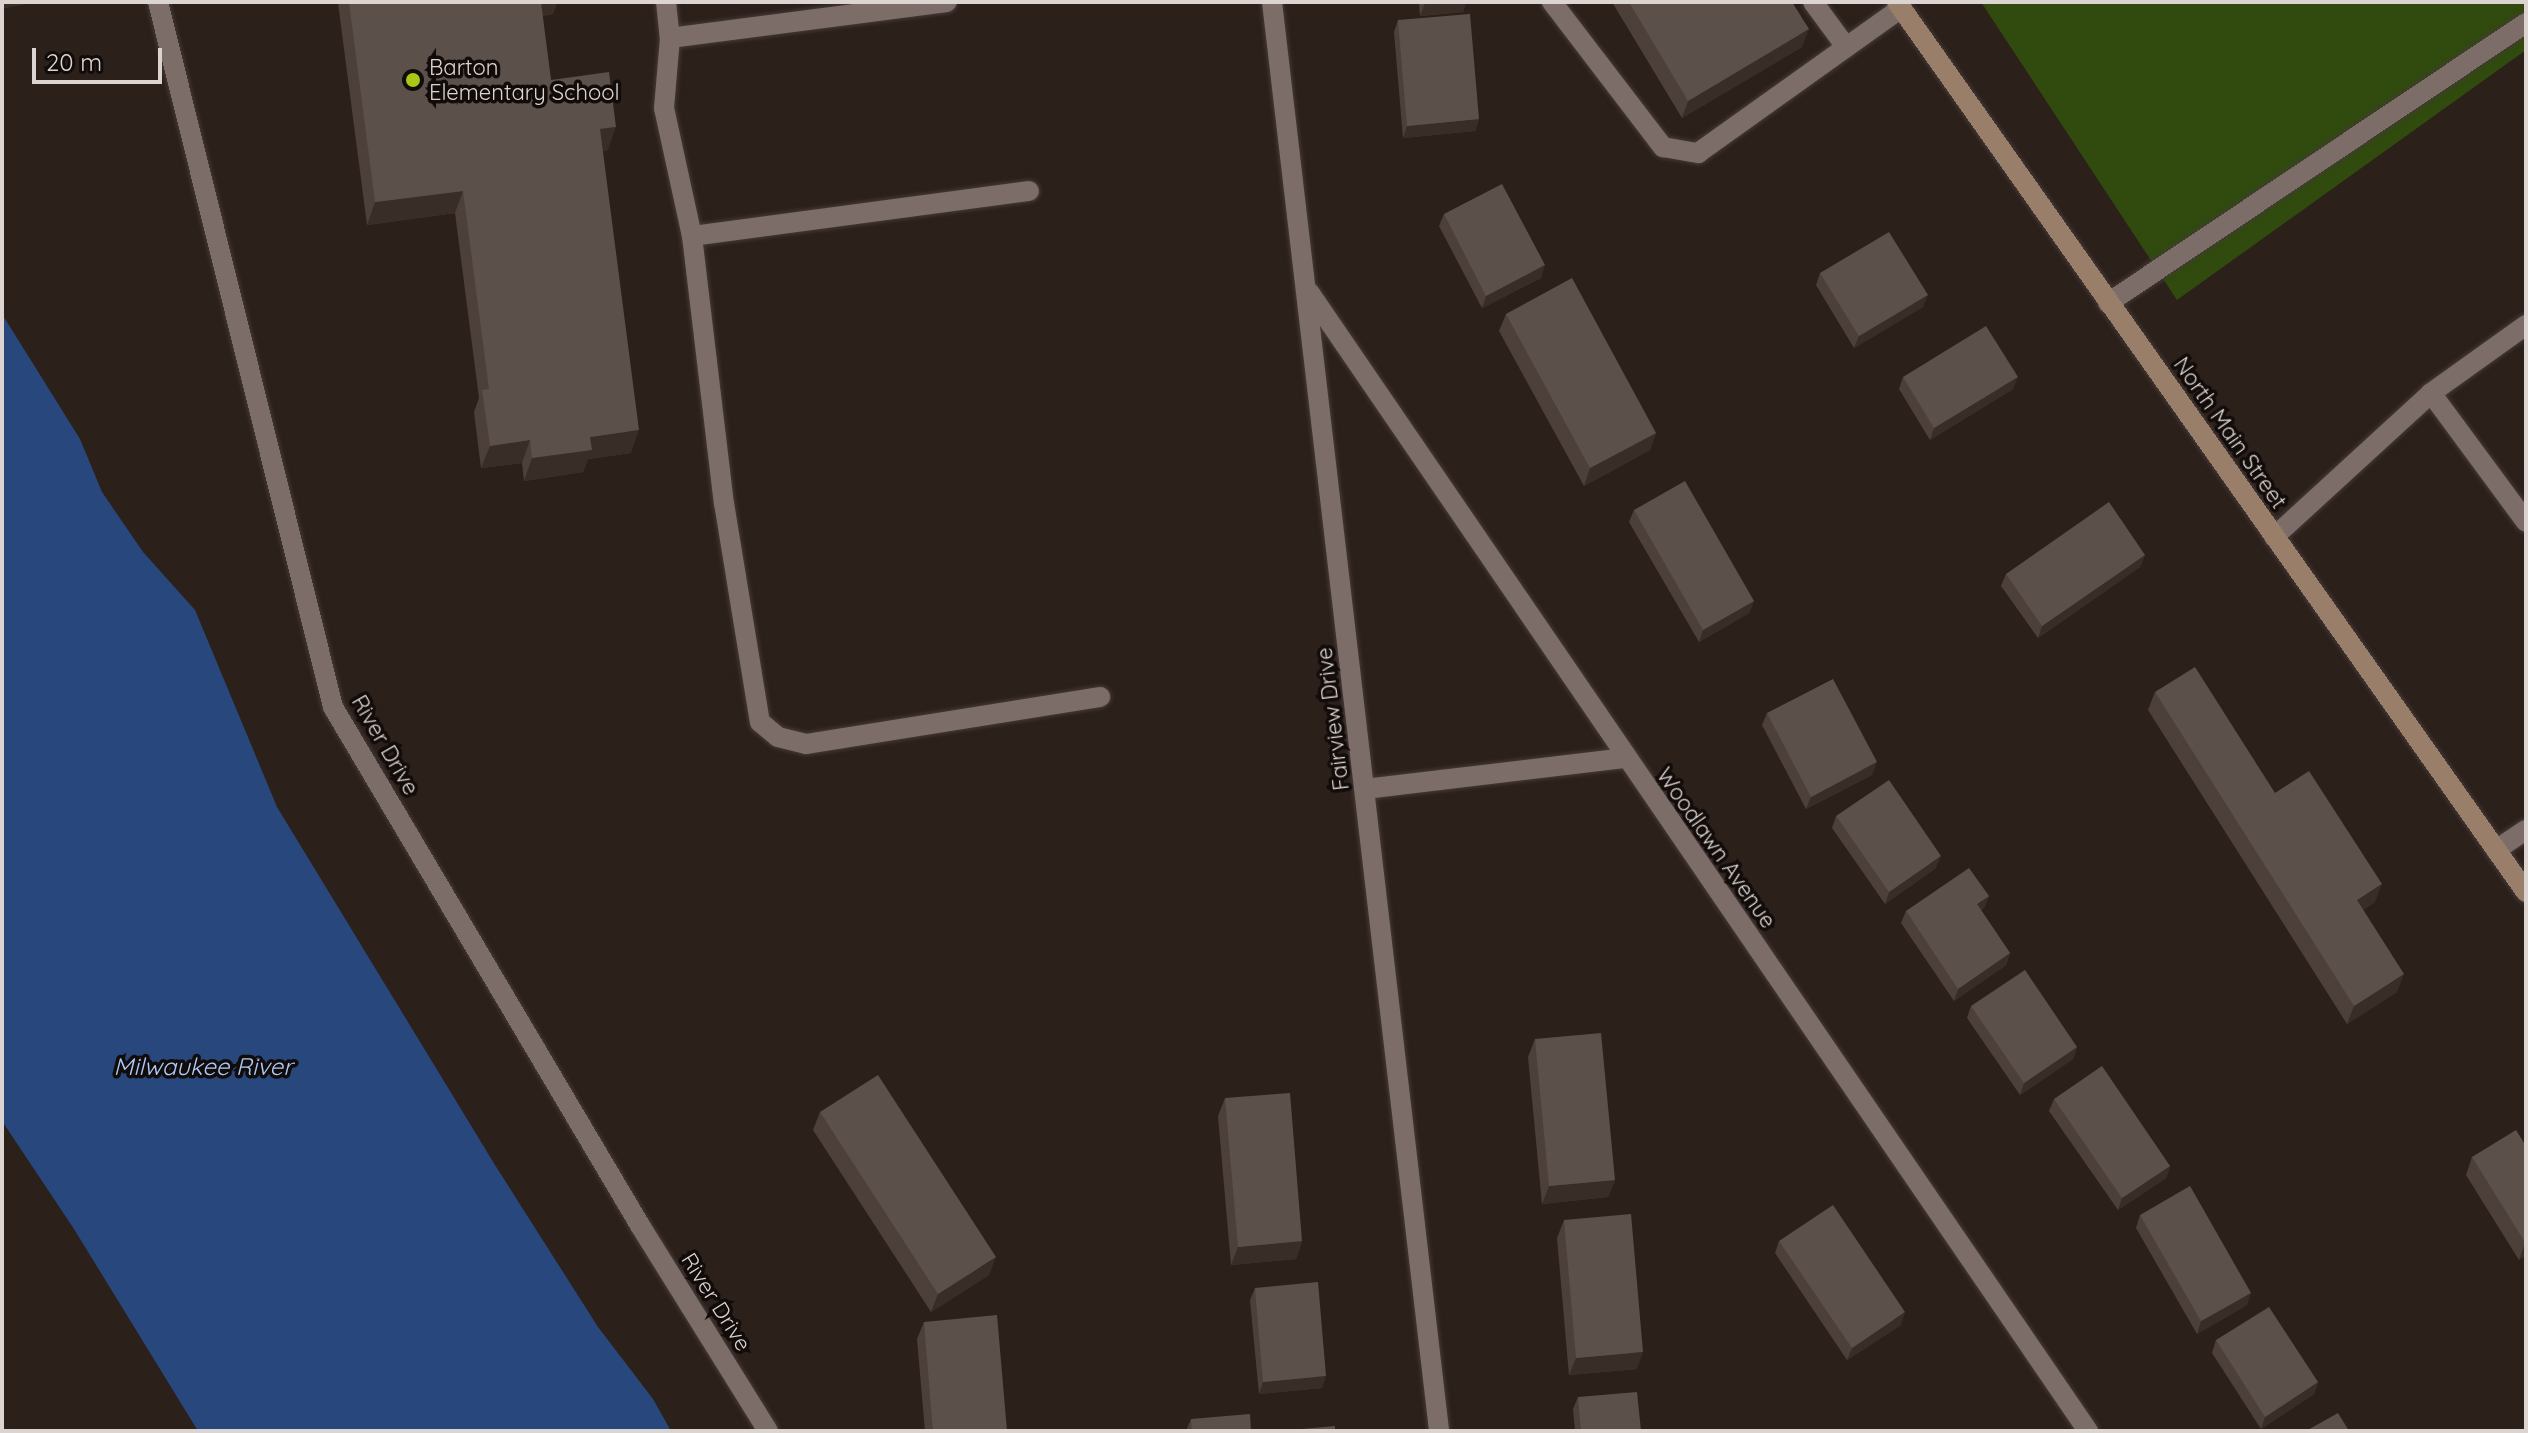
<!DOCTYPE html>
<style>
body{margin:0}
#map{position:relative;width:2528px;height:1433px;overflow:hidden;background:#2c201b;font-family:Quicksand,sans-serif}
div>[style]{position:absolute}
.green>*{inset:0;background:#304b0d}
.water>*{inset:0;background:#28477d}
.roads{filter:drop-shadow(0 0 2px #443a37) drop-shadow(0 0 2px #443a37)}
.lane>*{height:20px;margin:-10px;padding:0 10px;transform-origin:10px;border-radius:10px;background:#7d6d68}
.street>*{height:20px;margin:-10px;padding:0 10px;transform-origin:10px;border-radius:10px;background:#7d6d68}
.secondary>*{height:20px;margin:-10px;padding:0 10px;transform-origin:10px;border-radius:10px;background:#997f69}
.wall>*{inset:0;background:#4d403b}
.shaded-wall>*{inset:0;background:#392d28}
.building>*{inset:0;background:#5c504b}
.dots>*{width:22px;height:22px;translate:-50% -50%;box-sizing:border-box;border:4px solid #110b09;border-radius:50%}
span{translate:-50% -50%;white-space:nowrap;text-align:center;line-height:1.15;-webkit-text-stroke:7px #110b09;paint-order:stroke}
.poi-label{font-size:22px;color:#dcd4d1}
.left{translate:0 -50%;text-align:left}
.street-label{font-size:22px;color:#dcd4d1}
.water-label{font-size:24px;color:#accbfc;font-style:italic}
.frame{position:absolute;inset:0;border:4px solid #dcd4d1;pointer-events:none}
.scale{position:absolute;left:32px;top:48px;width:130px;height:36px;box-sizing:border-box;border:4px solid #dcd4d1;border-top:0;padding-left:10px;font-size:24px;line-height:28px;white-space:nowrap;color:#dcd4d1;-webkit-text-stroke:6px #110b09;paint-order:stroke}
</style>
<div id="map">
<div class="green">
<i style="clip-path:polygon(1981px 2px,2526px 2px,2526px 50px,2177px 300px)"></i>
</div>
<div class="water">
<i style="clip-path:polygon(2px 314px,80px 439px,102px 492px,143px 552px,195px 610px,277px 807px,495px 1165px,598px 1327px,653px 1399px,671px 1431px,198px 1431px,74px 1229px,2px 1121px)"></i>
</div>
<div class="roads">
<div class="lane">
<i style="left:666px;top:2px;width:36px;rotate:84deg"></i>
<i style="left:670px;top:38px;width:70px;rotate:94.9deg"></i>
<i style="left:664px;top:108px;width:131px;rotate:77.7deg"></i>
<i style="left:692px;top:236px;width:269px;rotate:83.2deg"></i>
<i style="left:724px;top:503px;width:222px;rotate:80.7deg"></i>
<i style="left:760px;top:722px;width:23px;rotate:40deg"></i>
<i style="left:778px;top:737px;width:29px;rotate:14deg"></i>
<i style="left:806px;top:744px;width:298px;rotate:-9.1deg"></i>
<i style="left:1552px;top:2px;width:183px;rotate:52.6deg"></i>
<i style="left:1663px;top:147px;width:36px;rotate:10deg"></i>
<i style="left:1698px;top:153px;width:249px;rotate:-35.5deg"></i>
<i style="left:1813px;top:2px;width:56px;rotate:53.7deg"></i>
<i style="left:670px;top:38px;width:279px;rotate:-7.4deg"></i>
<i style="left:692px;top:236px;width:340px;rotate:-7.6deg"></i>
<i style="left:2108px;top:303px;width:503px;rotate:-33.82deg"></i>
<i style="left:2431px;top:393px;width:117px;rotate:-35.6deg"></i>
<i style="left:2274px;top:537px;width:213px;rotate:-42.5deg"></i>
<i style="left:2431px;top:393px;width:160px;rotate:53.6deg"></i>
<i style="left:2496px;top:850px;width:36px;rotate:-34deg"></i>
</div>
<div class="street">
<i style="left:158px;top:2px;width:726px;rotate:76.06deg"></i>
<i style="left:333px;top:707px;width:604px;rotate:59.36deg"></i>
<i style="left:641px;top:1227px;width:240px;rotate:58.1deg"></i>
<i style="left:1272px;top:2px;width:1439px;rotate:83.33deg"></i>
<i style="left:1309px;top:292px;width:1380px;rotate:55.63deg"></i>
<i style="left:1365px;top:789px;width:263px;rotate:-6.8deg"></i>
</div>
<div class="secondary">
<i style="left:1897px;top:2px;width:1090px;rotate:54.75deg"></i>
</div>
</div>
<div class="wall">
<i style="clip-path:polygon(327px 2px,557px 2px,553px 14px,542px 16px,551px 80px,608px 150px,602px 151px,631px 453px,588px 459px,583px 472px,524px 481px,522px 463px,481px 468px,474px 412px,479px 398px,455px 213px,367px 225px,338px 3px,327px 4px)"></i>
<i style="clip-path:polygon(1419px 2px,1466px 2px,1463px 12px,1420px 16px)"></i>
<i style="clip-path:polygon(1612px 2px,1792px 2px,1802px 47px,1682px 118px)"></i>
<i style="clip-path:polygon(1398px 20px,1479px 119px,1475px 131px,1403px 138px,1394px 32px)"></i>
<i style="clip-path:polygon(1444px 214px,1541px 278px,1482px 308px,1439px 226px)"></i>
<i style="clip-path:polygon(1820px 273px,1923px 307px,1854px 348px,1816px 285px)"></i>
<i style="clip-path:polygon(1506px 314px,1656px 433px,1650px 450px,1584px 486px,1499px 331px)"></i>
<i style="clip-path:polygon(1903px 377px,2013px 389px,1930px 440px,1899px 389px)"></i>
<i style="clip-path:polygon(1634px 510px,1754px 601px,1749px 613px,1699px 642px,1629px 522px)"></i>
<i style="clip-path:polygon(2145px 555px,2140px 567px,2038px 638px,2001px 586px,2006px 574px)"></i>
<i style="clip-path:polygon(2155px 692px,2275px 793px,2375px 902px,2363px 910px,2397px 992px,2347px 1024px,2148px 710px)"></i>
<i style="clip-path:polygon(1767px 713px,1872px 775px,1806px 809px,1762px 725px)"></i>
<i style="clip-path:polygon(1836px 816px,1936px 868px,1885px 904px,1832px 828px)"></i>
<i style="clip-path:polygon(1989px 896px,1984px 908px,1981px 910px,2010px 953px,2006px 965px,1954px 1001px,1901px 923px,1906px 911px)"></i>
<i style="clip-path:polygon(1971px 1006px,2077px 1047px,2073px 1059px,2020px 1095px,1967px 1018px)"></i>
<i style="clip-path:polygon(1535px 1039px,1615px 1180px,1608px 1197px,1542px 1204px,1528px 1057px)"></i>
<i style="clip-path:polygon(1225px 1098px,1302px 1241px,1296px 1259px,1231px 1265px,1218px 1116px)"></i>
<i style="clip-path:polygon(2054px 1099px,2170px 1166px,2166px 1178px,2118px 1210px,2049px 1111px)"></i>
<i style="clip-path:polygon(820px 1112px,989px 1275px,931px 1312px,813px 1130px)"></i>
<i style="clip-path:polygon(2526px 1146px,2526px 1255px,2519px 1260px,2466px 1175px,2472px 1157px)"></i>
<i style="clip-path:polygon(2140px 1215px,2247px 1305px,2197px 1334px,2136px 1228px)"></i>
<i style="clip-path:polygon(1564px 1220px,1637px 1369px,1569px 1375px,1557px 1238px)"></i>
<i style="clip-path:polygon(1779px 1241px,1901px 1325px,1847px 1360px,1775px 1253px)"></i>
<i style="clip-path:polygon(1255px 1288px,1322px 1388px,1259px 1394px,1250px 1300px)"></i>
<i style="clip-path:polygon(924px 1322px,1007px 1431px,925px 1431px,917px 1339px)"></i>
<i style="clip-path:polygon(2216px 1340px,2318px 1382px,2314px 1394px,2261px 1429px,2212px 1353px)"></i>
<i style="clip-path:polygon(1578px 1397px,1641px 1431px,1575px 1431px,1573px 1409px)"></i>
<i style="clip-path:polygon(1191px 1419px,1251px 1431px,1186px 1431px)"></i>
</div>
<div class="shaded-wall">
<i style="clip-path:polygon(2px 2px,36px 2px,2px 9px)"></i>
<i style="clip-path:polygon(537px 2px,557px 2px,553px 14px,531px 17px)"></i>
<i style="clip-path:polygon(1440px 2px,1466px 2px,1463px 12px,1420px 16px,1425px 3px)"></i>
<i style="clip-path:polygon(1809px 29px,1802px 47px,1682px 118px,1688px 101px)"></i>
<i style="clip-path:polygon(1479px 119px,1475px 131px,1403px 138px,1407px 126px)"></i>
<i style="clip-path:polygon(616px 127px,608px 150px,591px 152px,600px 129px)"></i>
<i style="clip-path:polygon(463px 191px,455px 213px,367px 225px,375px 202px)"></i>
<i style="clip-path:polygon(1545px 265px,1541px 278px,1482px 308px,1486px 296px)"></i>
<i style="clip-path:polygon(1928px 295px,1923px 307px,1854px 348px,1859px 336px)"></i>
<i style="clip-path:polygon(2018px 377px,2013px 389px,1930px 440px,1934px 428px)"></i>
<i style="clip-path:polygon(639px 430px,631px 453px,588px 459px,583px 472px,524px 481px,532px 458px,590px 437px)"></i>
<i style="clip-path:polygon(1656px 433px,1650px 450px,1584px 486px,1590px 468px)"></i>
<i style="clip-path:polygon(530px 440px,522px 463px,481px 468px,490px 446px)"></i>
<i style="clip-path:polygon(2145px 555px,2140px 567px,2038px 638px,2042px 626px)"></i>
<i style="clip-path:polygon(1754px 601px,1749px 613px,1699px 642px,1703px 630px)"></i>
<i style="clip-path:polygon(1877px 762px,1872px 775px,1806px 809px,1811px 797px)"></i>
<i style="clip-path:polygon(1941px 856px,1936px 868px,1885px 904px,1889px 892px)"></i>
<i style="clip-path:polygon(2382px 884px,2375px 902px,2350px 918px,2357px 900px)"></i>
<i style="clip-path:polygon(1989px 896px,1984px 908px,1972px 916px,1977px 904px)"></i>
<i style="clip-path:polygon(2010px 953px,2006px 965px,1954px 1001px,1958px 989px)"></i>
<i style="clip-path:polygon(2404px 974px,2397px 992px,2347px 1024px,2354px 1006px)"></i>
<i style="clip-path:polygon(2077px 1047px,2073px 1059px,2020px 1095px,2024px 1083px)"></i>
<i style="clip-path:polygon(2170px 1166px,2166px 1178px,2118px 1210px,2122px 1198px)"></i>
<i style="clip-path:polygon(1615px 1180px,1608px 1197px,1542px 1204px,1549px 1186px)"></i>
<i style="clip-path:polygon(1302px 1241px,1296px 1259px,1231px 1265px,1238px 1247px)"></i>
<i style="clip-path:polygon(2526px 1241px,2526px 1255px,2519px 1260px,2525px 1242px)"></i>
<i style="clip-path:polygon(996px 1257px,989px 1275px,931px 1312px,938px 1294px)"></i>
<i style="clip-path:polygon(2251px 1293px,2247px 1305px,2197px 1334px,2201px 1321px)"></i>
<i style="clip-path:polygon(1905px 1312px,1901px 1325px,1847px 1360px,1852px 1348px)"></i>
<i style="clip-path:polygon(1643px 1352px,1637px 1369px,1569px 1375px,1576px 1358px)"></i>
<i style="clip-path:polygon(1326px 1376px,1322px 1388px,1259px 1394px,1263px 1382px)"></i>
<i style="clip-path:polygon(2318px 1382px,2314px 1394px,2261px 1429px,2265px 1417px)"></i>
</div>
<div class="building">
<i style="clip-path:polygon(349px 2px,541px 2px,551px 80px,609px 72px,616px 127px,600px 129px,639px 430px,590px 437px,592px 450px,532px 458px,530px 440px,490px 446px,482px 390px,489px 389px,463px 191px,375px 202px)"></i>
<i style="clip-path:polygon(1629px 2px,1792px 2px,1809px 29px,1688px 101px)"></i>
<i style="clip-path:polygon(1470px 14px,1479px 119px,1407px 126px,1398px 20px)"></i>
<i style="clip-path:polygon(1502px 184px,1545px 265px,1486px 296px,1444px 214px)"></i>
<i style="clip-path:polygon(1889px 232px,1928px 295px,1859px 336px,1820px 273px)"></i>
<i style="clip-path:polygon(1572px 278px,1656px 433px,1590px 468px,1506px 314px)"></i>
<i style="clip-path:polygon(1986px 326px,2018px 377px,1934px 428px,1903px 377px)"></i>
<i style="clip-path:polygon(1685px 481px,1754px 601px,1703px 630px,1634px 510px)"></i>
<i style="clip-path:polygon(2109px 502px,2145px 555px,2042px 626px,2006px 574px)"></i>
<i style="clip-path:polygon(2195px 667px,2275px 793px,2309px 771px,2382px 884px,2357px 900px,2404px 974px,2354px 1006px,2155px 692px)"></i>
<i style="clip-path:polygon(1833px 679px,1877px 762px,1811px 797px,1767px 713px)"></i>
<i style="clip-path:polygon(1889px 780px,1941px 856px,1889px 892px,1836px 816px)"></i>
<i style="clip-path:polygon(1969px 868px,1989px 896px,1977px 904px,2010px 953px,1958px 989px,1906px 911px)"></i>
<i style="clip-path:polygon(2025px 970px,2077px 1047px,2024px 1083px,1971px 1006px)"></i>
<i style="clip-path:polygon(1601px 1033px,1615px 1180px,1549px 1186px,1535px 1039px)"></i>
<i style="clip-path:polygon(2102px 1066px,2170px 1166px,2122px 1198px,2054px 1099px)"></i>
<i style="clip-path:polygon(878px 1075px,996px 1257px,938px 1294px,820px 1112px)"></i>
<i style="clip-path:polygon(1290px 1093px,1302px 1241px,1238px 1247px,1225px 1098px)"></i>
<i style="clip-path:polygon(2516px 1130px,2526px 1146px,2525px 1242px,2472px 1157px)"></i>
<i style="clip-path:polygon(2190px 1186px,2251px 1293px,2201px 1321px,2140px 1215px)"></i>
<i style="clip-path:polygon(1833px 1205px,1905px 1312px,1852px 1348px,1779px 1241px)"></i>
<i style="clip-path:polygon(1631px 1214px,1643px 1352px,1576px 1358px,1564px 1220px)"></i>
<i style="clip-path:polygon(1318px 1282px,1326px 1376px,1263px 1382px,1255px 1288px)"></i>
<i style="clip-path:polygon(2269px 1307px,2318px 1382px,2265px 1417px,2216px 1340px)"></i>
<i style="clip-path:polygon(997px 1315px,1007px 1431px,933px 1431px,924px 1322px)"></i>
<i style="clip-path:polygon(1637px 1392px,1641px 1431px,1581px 1431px,1578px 1397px)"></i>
<i style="clip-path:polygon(2338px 1413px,2349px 1431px,2306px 1431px)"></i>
<i style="clip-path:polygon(1250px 1414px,1251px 1431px,1192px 1431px,1191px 1419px)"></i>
<i style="clip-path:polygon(1335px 1426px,1335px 1431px,1280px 1431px)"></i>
</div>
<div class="dots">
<i style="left:413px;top:80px;background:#abc615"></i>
</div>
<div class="poi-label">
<span class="left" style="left:429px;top:80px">Barton<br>Elementary School</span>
</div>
<div class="street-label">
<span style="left:2230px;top:433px;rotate:55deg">North Main Street</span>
<span style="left:1333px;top:719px;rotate:-97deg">Fairview Drive</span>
<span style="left:385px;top:745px;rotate:60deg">River Drive</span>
<span style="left:1716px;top:848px;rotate:55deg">Woodlawn Avenue</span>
<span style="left:716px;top:1302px;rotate:58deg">River Drive</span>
</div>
<div class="water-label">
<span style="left:203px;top:1067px">Milwaukee River</span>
</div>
<div class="frame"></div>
<div class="scale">20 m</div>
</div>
